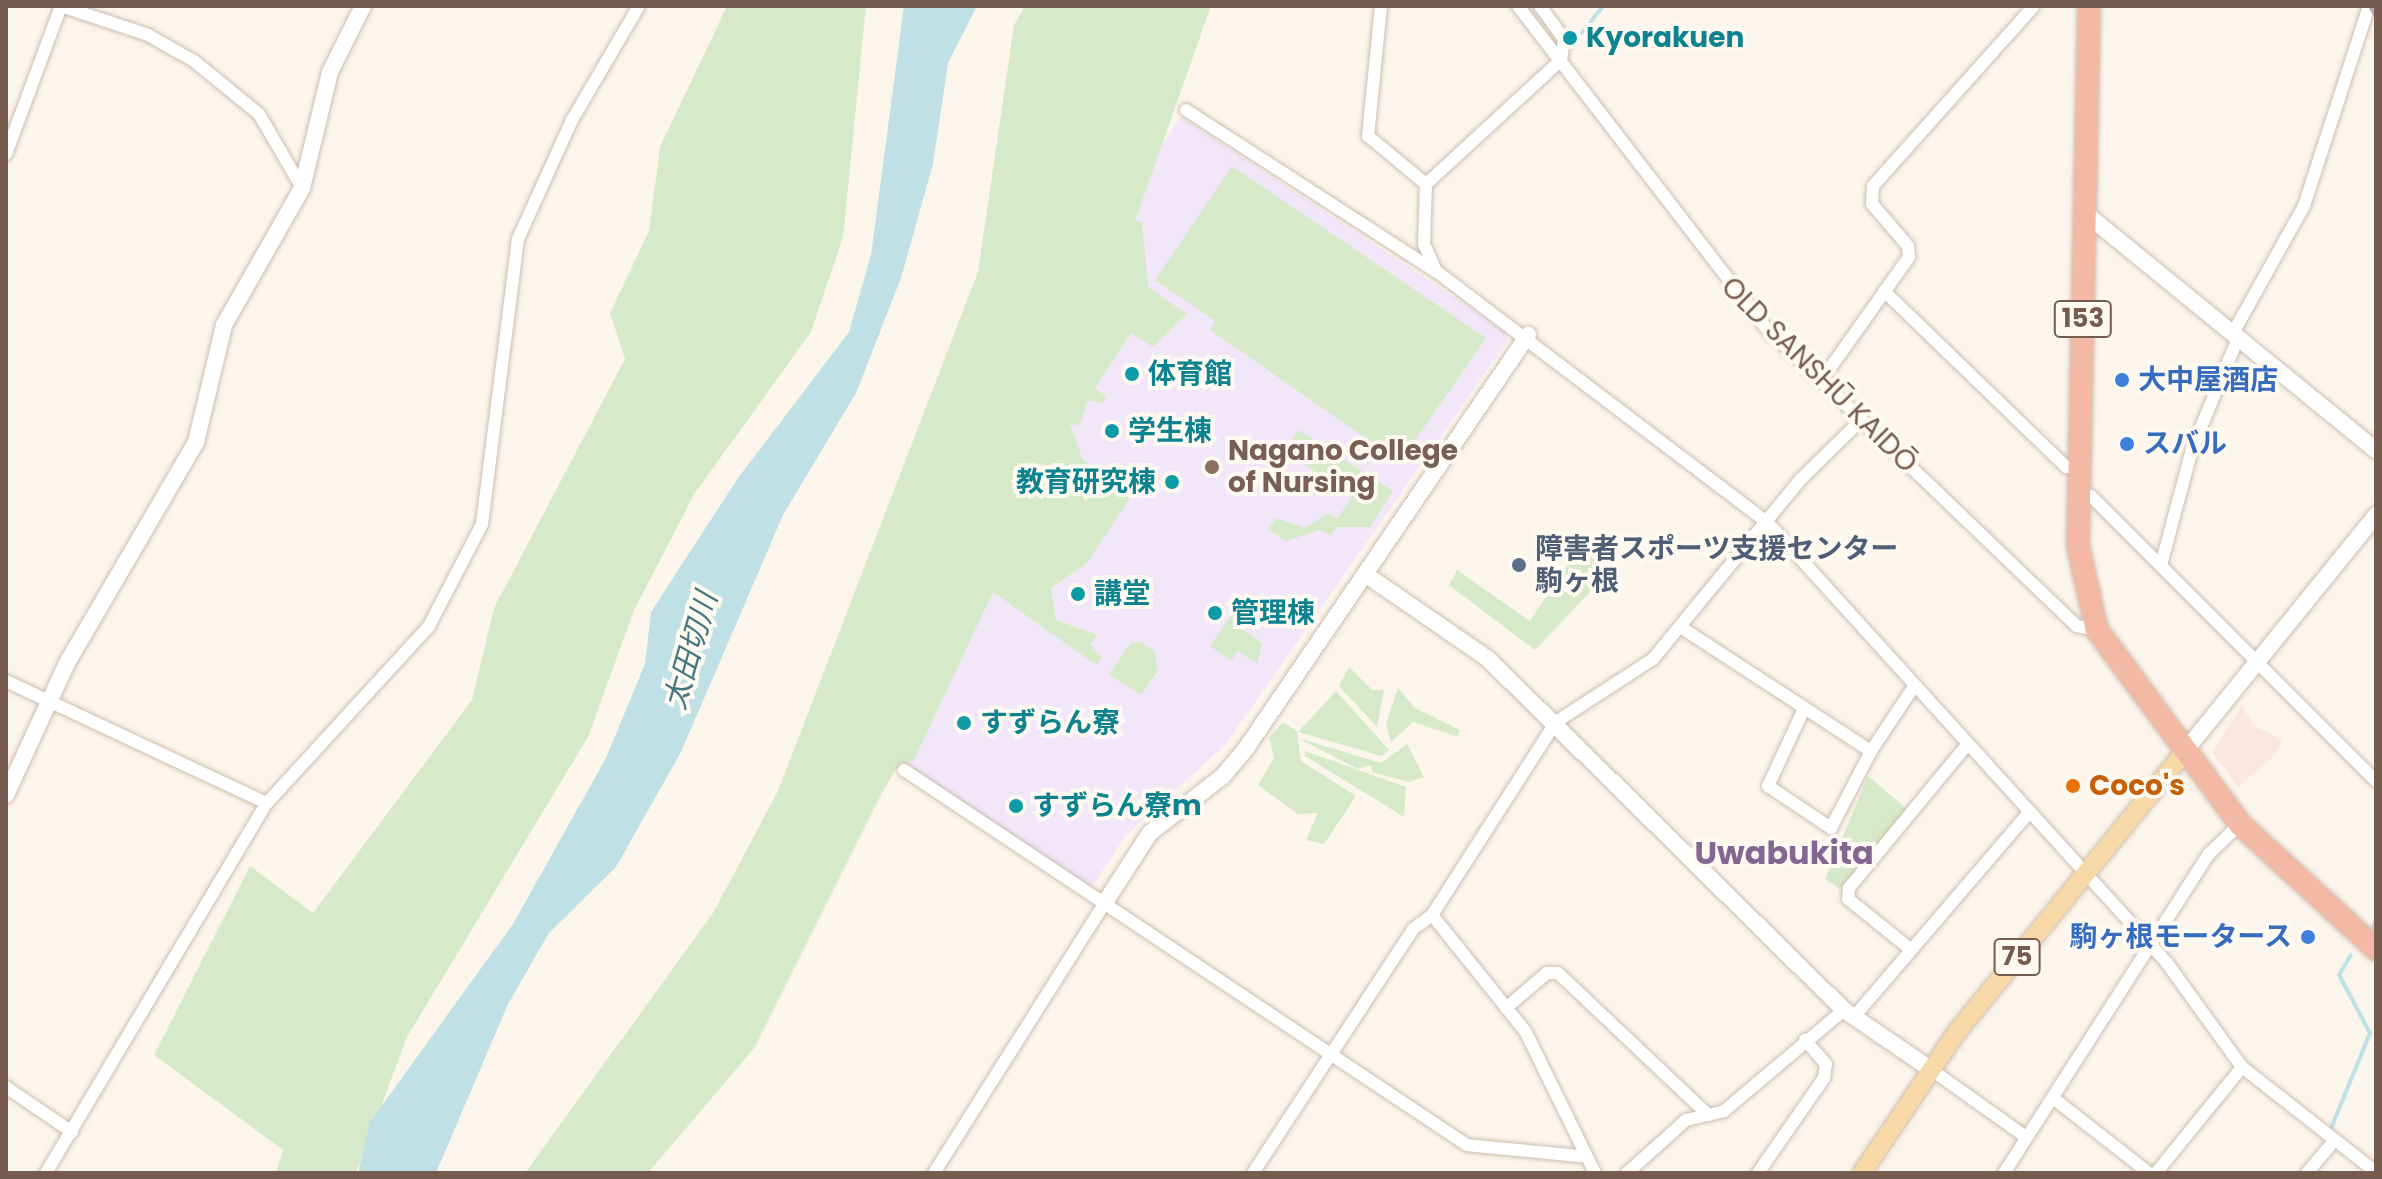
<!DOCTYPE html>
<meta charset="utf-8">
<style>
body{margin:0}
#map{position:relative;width:2382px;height:1179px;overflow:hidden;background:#fcf5eb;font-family:Poppins,"Noto Sans JP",sans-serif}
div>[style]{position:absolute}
.commercial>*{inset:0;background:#fbe7df}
.education>*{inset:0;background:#f2e7f9}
.green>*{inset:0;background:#d6eac9}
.water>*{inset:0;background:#bfe0e5}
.stream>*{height:4px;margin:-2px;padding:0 2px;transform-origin:2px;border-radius:2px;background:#bfe0e5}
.roads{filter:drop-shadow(0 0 2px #cebdb0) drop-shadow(0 0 2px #cebdb0)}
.street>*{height:12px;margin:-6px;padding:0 6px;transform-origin:6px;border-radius:6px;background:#fff}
.secondary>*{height:16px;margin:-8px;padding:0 8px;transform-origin:8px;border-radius:8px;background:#fff}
.primary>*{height:18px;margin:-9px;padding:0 9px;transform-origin:9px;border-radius:9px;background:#f7d8a7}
.highway>*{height:22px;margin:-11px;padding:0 11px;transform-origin:11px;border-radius:11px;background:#f3b9a5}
.rail>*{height:4px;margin-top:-2px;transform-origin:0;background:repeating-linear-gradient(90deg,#b8a8c6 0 12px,transparent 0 20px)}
.dots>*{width:22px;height:22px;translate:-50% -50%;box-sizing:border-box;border:4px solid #fef9f1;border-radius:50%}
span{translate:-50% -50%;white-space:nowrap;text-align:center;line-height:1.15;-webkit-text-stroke:8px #fef9f1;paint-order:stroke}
.shield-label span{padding:2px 6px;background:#fef9f1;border:2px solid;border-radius:6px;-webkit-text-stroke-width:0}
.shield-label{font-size:26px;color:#765c4e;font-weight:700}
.culture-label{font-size:28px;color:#0d838f;font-weight:700}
.left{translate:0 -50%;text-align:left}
.right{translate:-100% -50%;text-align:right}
.street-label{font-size:28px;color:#765c4e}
.shop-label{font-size:28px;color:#366cbe;font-weight:700}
.education-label{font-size:28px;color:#785e54;font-weight:700}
.service-label{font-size:28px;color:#4e5e75;font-weight:700}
.food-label{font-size:28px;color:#c56008;font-weight:700}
.water-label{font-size:30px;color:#457781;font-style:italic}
.quarter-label{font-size:32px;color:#836692;font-weight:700}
.frame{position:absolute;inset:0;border:8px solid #765c4e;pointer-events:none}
</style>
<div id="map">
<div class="commercial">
<i style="clip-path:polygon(2242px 706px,2255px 727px,2282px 739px,2276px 754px,2238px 787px,2212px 752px)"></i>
</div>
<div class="education">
<i style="clip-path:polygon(1181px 117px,1504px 330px,1508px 340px,1226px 744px,1126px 835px,1090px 890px,887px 754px,1132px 189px)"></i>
</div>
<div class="green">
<i style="clip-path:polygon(727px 6px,866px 6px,843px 237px,811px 332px,695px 493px,634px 610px,588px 737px,407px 1037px,356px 1173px,276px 1173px,283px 1150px,154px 1055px,250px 866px,313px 913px,472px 700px,494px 608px,625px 359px,610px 313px,649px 231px,660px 147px)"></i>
<i style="clip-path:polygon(1025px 6px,1211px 6px,1135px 221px,1142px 222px,1148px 287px,1187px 314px,1153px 347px,1131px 333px,1095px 388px,1106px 397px,1103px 403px,1088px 400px,1080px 425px,1070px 424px,1083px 460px,1114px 479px,1119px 469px,1142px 480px,1087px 563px,1051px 588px,1056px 620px,1097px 635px,1090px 645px,1102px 657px,1096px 665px,993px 592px,914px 760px,898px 766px,884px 789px,755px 1047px,648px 1173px,525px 1173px,713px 913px,778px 791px,978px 272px,1014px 25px)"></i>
<i style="clip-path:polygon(1232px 166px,1486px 338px,1400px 462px,1210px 330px,1215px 321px,1155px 280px)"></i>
<i style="clip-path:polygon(1298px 430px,1393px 491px,1370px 527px,1337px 527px,1331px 536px,1320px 530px,1286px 541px,1268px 529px,1276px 518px,1305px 528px,1328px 513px,1337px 519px,1352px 497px,1285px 451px)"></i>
<i style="clip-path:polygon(1580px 545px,1612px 569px,1535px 650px,1449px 585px,1457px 570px,1530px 621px)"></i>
<i style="clip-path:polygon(1243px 599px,1251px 604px,1238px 626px,1262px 643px,1257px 664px,1238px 651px,1231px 661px,1210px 646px)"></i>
<i style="clip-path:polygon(1141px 642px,1154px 651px,1158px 671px,1141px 695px,1109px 674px,1131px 643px)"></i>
<i style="clip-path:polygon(1349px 667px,1372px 690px,1384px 690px,1377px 727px,1339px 686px)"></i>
<i style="clip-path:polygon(1398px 688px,1415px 708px,1460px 730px,1458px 737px,1413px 722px,1391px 742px,1386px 724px)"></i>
<i style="clip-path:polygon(1336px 691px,1389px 750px,1382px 756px,1298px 732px)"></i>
<i style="clip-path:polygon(1283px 722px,1297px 731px,1301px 761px,1356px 796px,1324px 844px,1306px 840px,1318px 813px,1298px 814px,1258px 785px,1274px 758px,1269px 737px)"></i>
<i style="clip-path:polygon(1298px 738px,1381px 763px,1407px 744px,1424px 777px,1409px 782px,1372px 772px,1371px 765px,1358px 769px)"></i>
<i style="clip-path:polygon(1305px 751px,1406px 787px,1404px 817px,1305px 756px)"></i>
<i style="clip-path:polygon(1868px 776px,1908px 810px,1840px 889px,1825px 879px)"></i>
</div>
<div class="water">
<i style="clip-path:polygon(904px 6px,977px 6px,948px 63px,933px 164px,901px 278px,856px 393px,783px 515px,681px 752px,616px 867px,549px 933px,508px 1004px,436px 1173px,358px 1173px,370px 1122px,513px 924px,606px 758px,645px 664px,651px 612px,738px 478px,849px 332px,871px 255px)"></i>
</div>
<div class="stream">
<i style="left:1582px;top:33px;width:34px;rotate:-52deg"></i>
<i style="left:2373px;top:927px;width:8px;rotate:-67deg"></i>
<i style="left:2330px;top:1131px;width:106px;rotate:-67.8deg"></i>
<i style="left:2370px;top:1033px;width:66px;rotate:-118.1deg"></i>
<i style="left:2339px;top:975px;width:23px;rotate:-59deg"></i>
</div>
<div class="roads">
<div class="street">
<i style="left:61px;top:6px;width:92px;rotate:18.4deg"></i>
<i style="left:148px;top:35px;width:53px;rotate:29.5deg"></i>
<i style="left:194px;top:61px;width:84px;rotate:39.2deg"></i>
<i style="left:259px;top:114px;width:86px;rotate:59.8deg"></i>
<i style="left:1381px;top:6px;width:131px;rotate:95.7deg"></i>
<i style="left:1368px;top:136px;width:75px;rotate:39.6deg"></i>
<i style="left:1518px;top:6px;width:406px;rotate:52.4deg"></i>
<i style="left:1766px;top:328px;width:431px;rotate:43.8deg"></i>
<i style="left:2077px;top:626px;width:20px;rotate:11deg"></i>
<i style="left:1540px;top:6px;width:41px;rotate:54deg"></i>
<i style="left:1564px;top:39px;width:21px;rotate:98deg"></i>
<i style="left:1561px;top:60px;width:183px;rotate:137.4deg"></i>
<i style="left:1426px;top:184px;width:60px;rotate:91.9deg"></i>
<i style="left:1424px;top:244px;width:30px;rotate:66deg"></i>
<i style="left:1436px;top:271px;width:418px;rotate:37.2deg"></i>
<i style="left:1769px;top:524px;width:593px;rotate:47.8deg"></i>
<i style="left:2167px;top:963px;width:128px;rotate:54.2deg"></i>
<i style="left:2242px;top:1067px;width:170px;rotate:38.1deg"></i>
<i style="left:1186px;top:110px;width:297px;rotate:32.9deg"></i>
<i style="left:6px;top:154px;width:158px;rotate:-69.6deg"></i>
<i style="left:1884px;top:291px;width:253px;rotate:44deg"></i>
<i style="left:2066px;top:467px;width:13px"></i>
<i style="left:2233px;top:333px;width:145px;rotate:-60.8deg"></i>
<i style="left:2304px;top:206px;width:210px;rotate:-72deg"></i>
<i style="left:1821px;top:381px;width:152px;rotate:-54.6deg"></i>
<i style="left:1909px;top:257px;width:11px;rotate:-95deg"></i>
<i style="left:1908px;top:246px;width:55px;rotate:-130.6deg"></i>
<i style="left:1872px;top:204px;width:18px;rotate:-87deg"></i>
<i style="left:1873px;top:186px;width:241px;rotate:-48.2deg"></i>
<i style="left:2079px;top:494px;width:12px;rotate:9deg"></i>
<i style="left:2091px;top:496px;width:403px;rotate:45deg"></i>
<i style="left:2161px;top:565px;width:120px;rotate:-75deg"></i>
<i style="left:2192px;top:449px;width:120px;rotate:-67.5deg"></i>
<i style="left:1682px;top:628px;width:225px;rotate:33.1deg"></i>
<i style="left:1871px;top:751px;width:76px;rotate:-56.3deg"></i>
<i style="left:6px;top:681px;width:288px;rotate:25.1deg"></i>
<i style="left:1803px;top:711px;width:83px;rotate:115deg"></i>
<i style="left:1768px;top:786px;width:76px;rotate:33.7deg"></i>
<i style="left:1831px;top:828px;width:87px;rotate:-62.5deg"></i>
<i style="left:904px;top:770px;width:676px;rotate:33.67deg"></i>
<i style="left:1467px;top:1145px;width:114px;rotate:5.6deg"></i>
<i style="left:1909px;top:948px;width:78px;rotate:-141.2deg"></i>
<i style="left:1848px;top:899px;width:11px;rotate:-85deg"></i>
<i style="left:1849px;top:888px;width:184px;rotate:-50.5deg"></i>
<i style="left:1506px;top:1008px;width:54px;rotate:-40.5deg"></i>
<i style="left:1547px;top:973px;width:11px"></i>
<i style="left:1558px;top:973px;width:207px;rotate:43.4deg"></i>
<i style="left:1853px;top:1018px;width:269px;rotate:-49.4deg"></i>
<i style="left:1929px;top:1068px;width:120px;rotate:35.5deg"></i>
<i style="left:6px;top:1087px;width:80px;rotate:34.3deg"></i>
<i style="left:2053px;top:1098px;width:122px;rotate:38deg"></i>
<i style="left:46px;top:1173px;width:431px;rotate:-59.2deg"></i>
<i style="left:267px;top:803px;width:240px;rotate:-47.5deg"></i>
<i style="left:429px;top:626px;width:115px;rotate:-62.5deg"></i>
<i style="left:482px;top:524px;width:287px;rotate:-82.8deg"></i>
<i style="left:518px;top:239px;width:131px;rotate:-65.6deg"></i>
<i style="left:572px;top:120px;width:132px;rotate:-59.6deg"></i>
<i style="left:934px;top:1173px;width:318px;rotate:-57.7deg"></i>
<i style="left:1253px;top:1173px;width:292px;rotate:-56.7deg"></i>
<i style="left:1413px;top:929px;width:24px;rotate:-36deg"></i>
<i style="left:1595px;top:1173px;width:158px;rotate:-116.2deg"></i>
<i style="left:1525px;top:1031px;width:149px;rotate:-128.7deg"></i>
<i style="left:1432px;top:915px;width:229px;rotate:-57.3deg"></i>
<i style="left:1556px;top:722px;width:116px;rotate:-33deg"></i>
<i style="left:1653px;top:659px;width:233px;rotate:-50.6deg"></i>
<i style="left:1801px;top:479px;width:84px;rotate:-44.5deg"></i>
<i style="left:1627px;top:1173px;width:79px;rotate:-41.9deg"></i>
<i style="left:1686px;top:1120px;width:39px;rotate:-13deg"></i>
<i style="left:1724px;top:1111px;width:157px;rotate:-40.1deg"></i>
<i style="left:1758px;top:1173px;width:116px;rotate:-55.2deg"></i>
<i style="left:1824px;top:1078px;width:14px;rotate:-82deg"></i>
<i style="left:1826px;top:1064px;width:32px;rotate:-131deg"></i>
<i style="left:2004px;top:1173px;width:379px;rotate:-57.3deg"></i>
<i style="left:2209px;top:854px;width:43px;rotate:-44.1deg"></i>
<i style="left:2156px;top:1173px;width:136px;rotate:-50.9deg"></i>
<i style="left:2307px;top:1173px;width:40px;rotate:-50deg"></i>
</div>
<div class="secondary">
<i style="left:2085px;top:213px;width:375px;rotate:39.2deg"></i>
<i style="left:1365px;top:574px;width:150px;rotate:34.6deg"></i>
<i style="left:1488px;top:659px;width:500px;rotate:44.6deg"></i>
<i style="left:1844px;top:1010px;width:103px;rotate:34.3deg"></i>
<i style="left:2185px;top:751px;width:304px;rotate:-51deg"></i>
<i style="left:6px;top:795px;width:145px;rotate:-65.2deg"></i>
<i style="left:67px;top:663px;width:256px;rotate:-59.7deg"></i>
<i style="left:196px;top:442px;width:120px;rotate:-76.5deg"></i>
<i style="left:224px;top:325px;width:158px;rotate:-60.3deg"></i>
<i style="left:302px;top:188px;width:119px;rotate:-76.4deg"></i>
<i style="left:330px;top:72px;width:74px;rotate:-63.4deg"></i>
<i style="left:1104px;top:904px;width:85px;rotate:-57.1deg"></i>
<i style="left:1150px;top:833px;width:93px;rotate:-38deg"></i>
<i style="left:1223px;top:776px;width:38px;rotate:-50deg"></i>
<i style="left:1247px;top:747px;width:499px;rotate:-55.7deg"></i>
</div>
<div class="primary">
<i style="left:1862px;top:1173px;width:169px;rotate:-56.1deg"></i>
<i style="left:1956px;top:1033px;width:363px;rotate:-50.9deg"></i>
</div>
<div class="highway">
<i style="left:2089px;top:6px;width:540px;rotate:91.17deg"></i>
<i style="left:2078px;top:546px;width:86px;rotate:77.3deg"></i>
<i style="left:2097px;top:630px;width:241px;rotate:53.6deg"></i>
<i style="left:2240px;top:824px;width:185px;rotate:42.6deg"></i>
</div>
</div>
<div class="rail">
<i style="left:2370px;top:6px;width:13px;rotate:61deg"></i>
</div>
<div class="dots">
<i style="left:1570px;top:38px;background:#0f9aa8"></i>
<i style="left:1132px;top:374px;background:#0f9aa8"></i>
<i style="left:2122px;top:380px;background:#3f7fe0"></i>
<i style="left:1112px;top:431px;background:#0f9aa8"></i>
<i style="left:2127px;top:444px;background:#3f7fe0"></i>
<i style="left:1212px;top:467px;background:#8d6e63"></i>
<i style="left:1172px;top:482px;background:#0f9aa8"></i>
<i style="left:1519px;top:565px;background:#5c6f8a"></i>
<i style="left:1078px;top:594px;background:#0f9aa8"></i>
<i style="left:1215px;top:613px;background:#0f9aa8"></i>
<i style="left:964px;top:723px;background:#0f9aa8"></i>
<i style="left:2073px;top:786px;background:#e8710a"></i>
<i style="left:1016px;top:806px;background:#0f9aa8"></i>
<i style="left:2308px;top:937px;background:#3f7fe0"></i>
</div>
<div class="shield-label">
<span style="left:2083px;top:319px">153</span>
<span style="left:2017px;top:957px">75</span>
</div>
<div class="culture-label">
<span class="left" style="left:1586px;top:38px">Kyorakuen</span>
<span class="left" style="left:1148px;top:374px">体育館</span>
<span class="left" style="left:1128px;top:431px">学生棟</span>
<span class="right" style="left:1156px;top:482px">教育研究棟</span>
<span class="left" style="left:1094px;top:594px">講堂</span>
<span class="left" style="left:1231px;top:613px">管理棟</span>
<span class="left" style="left:980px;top:723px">すずらん寮</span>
<span class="left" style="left:1032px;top:806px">すずらん寮m</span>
</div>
<div class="street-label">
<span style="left:1819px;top:375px;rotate:45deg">OLD SANSHŪ KAIDŌ</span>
</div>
<div class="shop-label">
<span class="left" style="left:2138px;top:380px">大中屋酒店</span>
<span class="left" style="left:2143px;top:444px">スバル</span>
<span class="right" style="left:2292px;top:937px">駒ヶ根モータース</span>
</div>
<div class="education-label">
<span class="left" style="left:1228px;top:467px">Nagano College<br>of Nursing</span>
</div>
<div class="service-label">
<span class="left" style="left:1535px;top:565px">障害者スポーツ支援センター<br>駒ヶ根</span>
</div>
<div class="food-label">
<span class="left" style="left:2089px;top:786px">Coco's</span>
</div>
<div class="water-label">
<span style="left:691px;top:651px;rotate:-74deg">太田切川</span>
</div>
<div class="quarter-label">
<span style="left:1784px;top:853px">Uwabukita</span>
</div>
<div class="frame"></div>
</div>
